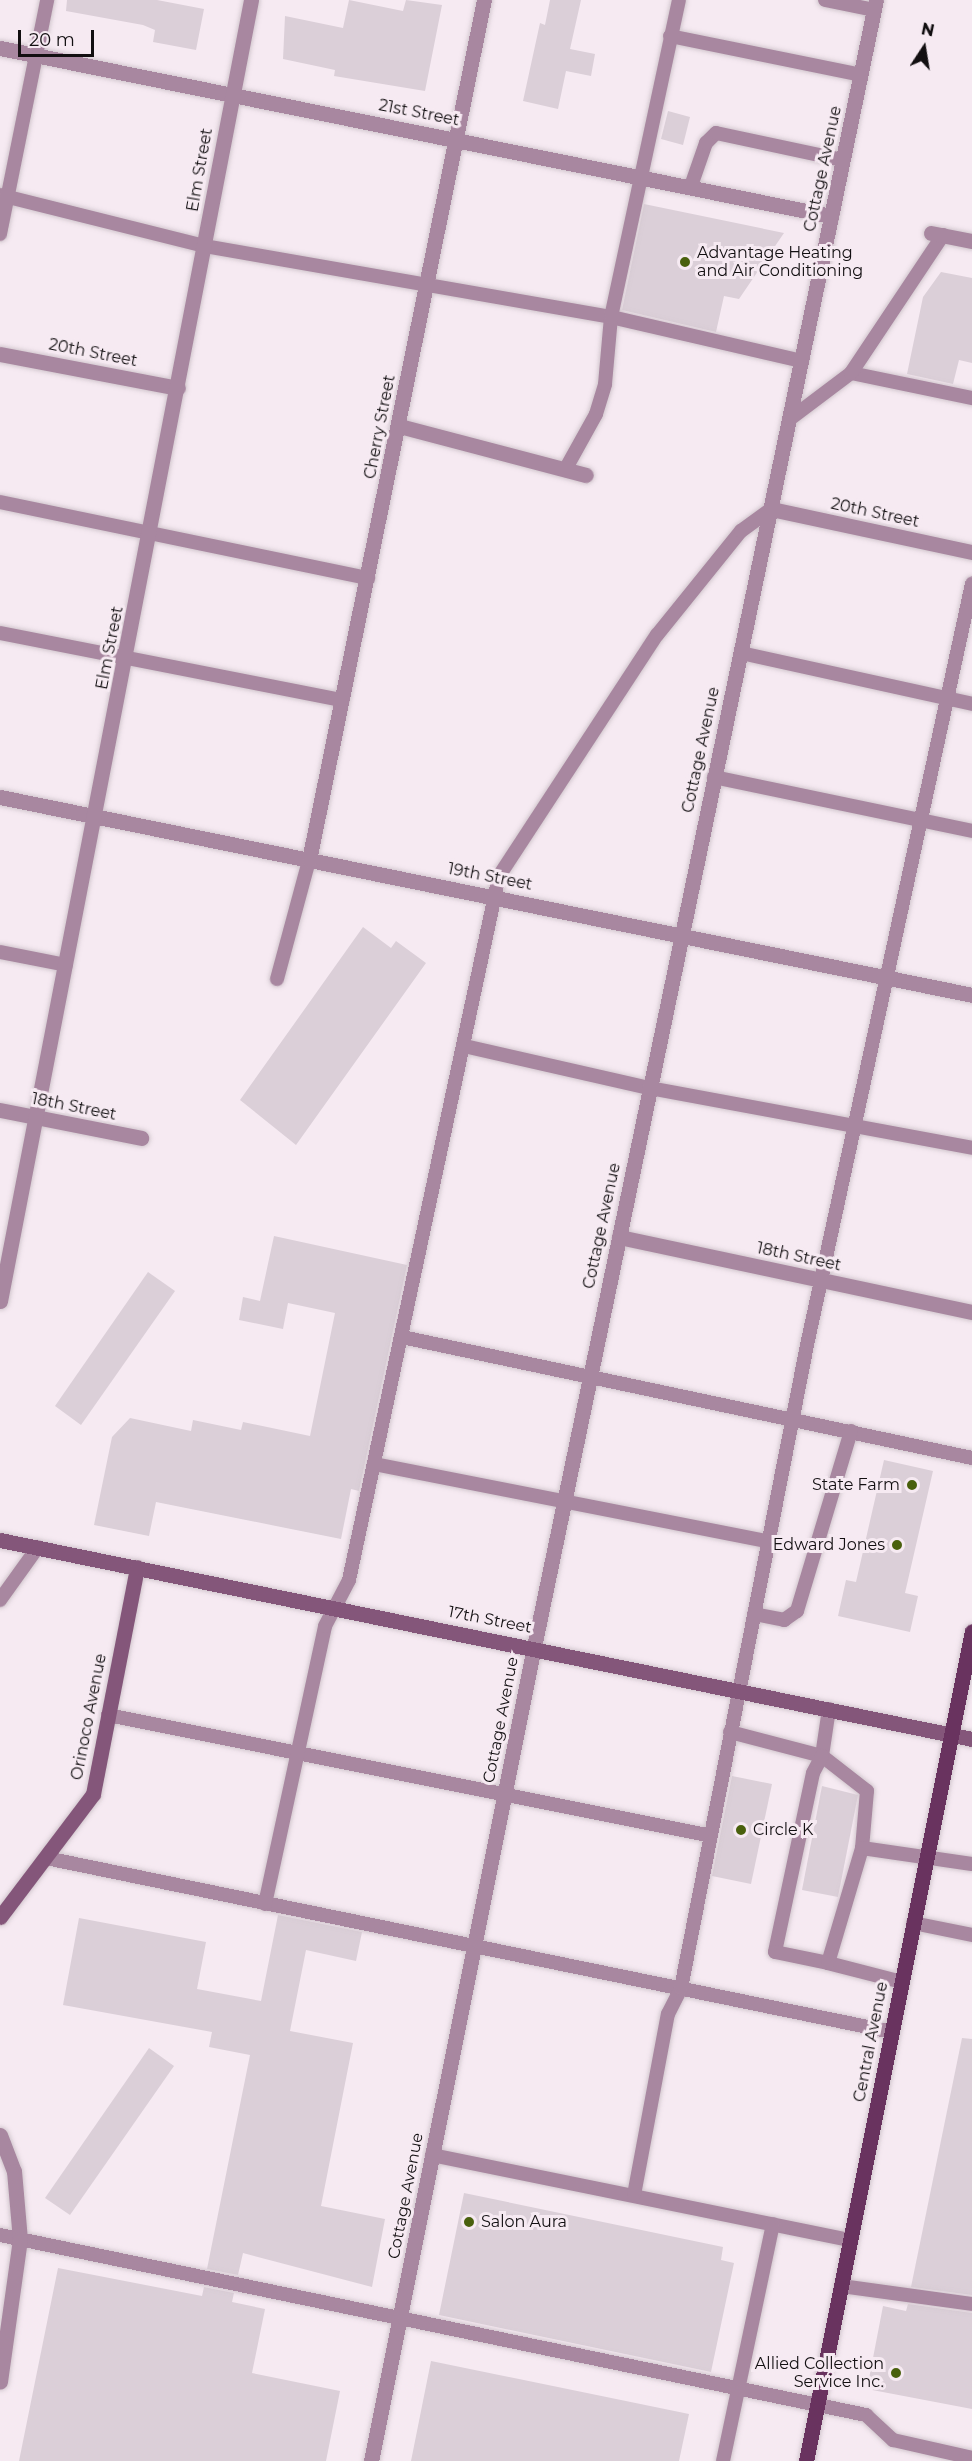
<!DOCTYPE html>
<style>
body{margin:0}
#map{position:relative;width:972px;height:2461px;overflow:hidden;background:#f6eaf2;font-family:Montserrat,sans-serif}
div>[style]{position:absolute}
.building>*{inset:0;background:#dbcfd8}
.roads{filter:drop-shadow(0 0 2px #d2c7ce) drop-shadow(0 0 2px #d2c7ce)}
.lane>*{height:14px;margin:-7px;padding:0 7px;transform-origin:7px;border-radius:7px;background:#a887a0}
.street>*{height:15px;margin:-7.5px;padding:0 7.5px;transform-origin:7.5px;border-radius:7.5px;background:#a887a0}
.secondary>*{height:15px;margin:-7.5px;padding:0 7.5px;transform-origin:7.5px;border-radius:7.5px;background:#84567a}
.primary>*{height:15px;margin:-7.5px;padding:0 7.5px;transform-origin:7.5px;border-radius:7.5px;background:#69335f}
.dots>*{width:16px;height:16px;translate:-50% -50%;box-sizing:border-box;border:3px solid #f6eaf2;border-radius:50%}
span{translate:-50% -50%;white-space:nowrap;text-align:center;line-height:1.15;-webkit-text-stroke:6px #f6eaf2;paint-order:stroke}
.street-label{font-size:16px;color:#120f11}
.poi-label{font-size:16px;color:#120f11}
.left{translate:0 -50%;text-align:left}
.right{translate:-100% -50%;text-align:right}
.north{position:absolute;left:894px;top:18px;width:60px;height:60px;-webkit-text-stroke:4px #f6eaf2;paint-order:stroke;rotate:12deg;font-size:16px;font-weight:700;line-height:24px;text-align:center;color:#120f11}
.north::after{content:'';display:block;margin:auto;width:21px;height:27px;background:#120f11;clip-path:polygon(50% 0,100% 100%,50% 72%,0 100%)}
.scale{position:absolute;left:18px;top:30px;width:76px;height:27px;box-sizing:border-box;border:3px solid #120f11;border-top:0;padding-left:8px;font-size:18px;line-height:21px;white-space:nowrap;color:#120f11;-webkit-text-stroke:4px #f6eaf2;paint-order:stroke}
</style>
<div id="map">
<div class="building">
<i style="clip-path:polygon(67px 0,157px 0,204px 9px,196px 50px,153px 42px,155px 30px,143px 25px,66px 11px)"></i>
<i style="clip-path:polygon(349px 0,403px 11px,406px 0,442px 5px,425px 91px,334px 76px,335px 70px,283px 59px,285px 16px,343px 28px)"></i>
<i style="clip-path:polygon(550px 0,581px 0,570px 49px,595px 54px,591px 76px,566px 71px,558px 109px,523px 101px,540px 23px,545px 25px)"></i>
<i style="clip-path:polygon(668px 111px,690px 117px,683px 145px,661px 139px)"></i>
<i style="clip-path:polygon(644px 204px,784px 233px,739px 299px,724px 296px,716px 332px,622px 310px)"></i>
<i style="clip-path:polygon(941px 272px,972px 278px,972px 363px,959px 360px,953px 384px,907px 374px,923px 297px)"></i>
<i style="clip-path:polygon(363px 927px,391px 948px,396px 941px,426px 963px,296px 1145px,240px 1100px)"></i>
<i style="clip-path:polygon(274px 1236px,407px 1265px,359px 1491px,351px 1489px,341px 1539px,156px 1502px,149px 1536px,94px 1525px,112px 1437px,130px 1418px,191px 1431px,193px 1420px,241px 1430px,243px 1422px,310px 1436px,335px 1313px,288px 1303px,283px 1329px,239px 1320px,243px 1297px,260px 1301px)"></i>
<i style="clip-path:polygon(148px 1272px,175px 1291px,81px 1425px,55px 1406px)"></i>
<i style="clip-path:polygon(884px 1460px,933px 1471px,905px 1593px,918px 1596px,910px 1632px,838px 1616px,846px 1580px,856px 1582px)"></i>
<i style="clip-path:polygon(732px 1776px,772px 1784px,751px 1884px,712px 1876px)"></i>
<i style="clip-path:polygon(822px 1786px,858px 1795px,838px 1897px,802px 1890px)"></i>
<i style="clip-path:polygon(278px 1915px,362px 1932px,356px 1961px,306px 1950px,290px 2031px,353px 2043px,321px 2206px,385px 2219px,372px 2287px,243px 2253px,238px 2275px,207px 2269px,250px 2055px,209px 2047px,212px 2032px,63px 2005px,79px 1918px,206px 1942px,197px 1989px,261px 2001px)"></i>
<i style="clip-path:polygon(962px 2038px,972px 2039px,972px 2295px,911px 2287px)"></i>
<i style="clip-path:polygon(149px 2048px,174px 2066px,70px 2215px,45px 2198px)"></i>
<i style="clip-path:polygon(464px 2193px,723px 2247px,721px 2260px,734px 2263px,711px 2372px,439px 2315px)"></i>
<i style="clip-path:polygon(58px 2268px,202px 2296px,204px 2287px,234px 2293px,232px 2302px,265px 2309px,252px 2373px,340px 2391px,326px 2461px,19px 2461px)"></i>
<i style="clip-path:polygon(908px 2304px,972px 2313px,972px 2409px,867px 2389px,883px 2306px,906px 2311px)"></i>
<i style="clip-path:polygon(431px 2361px,689px 2414px,679px 2461px,411px 2461px)"></i>
</div>
<div class="roads">
<div class="lane">
<i style="left:825px;top:0;width:50px;rotate:11.5deg"></i>
<i style="left:670px;top:36px;width:195px;rotate:11.5deg"></i>
<i style="left:691px;top:186px;width:46px;rotate:-70.8deg"></i>
<i style="left:706px;top:143px;width:14px;rotate:-45deg"></i>
<i style="left:716px;top:133px;width:130px;rotate:12deg"></i>
<i style="left:0;top:195px;width:211px;rotate:14deg"></i>
<i style="left:205px;top:246px;width:412px;rotate:9.9deg"></i>
<i style="left:611px;top:317px;width:196px;rotate:13deg"></i>
<i style="left:0;top:234px;width:239px;rotate:-78.6deg"></i>
<i style="left:851px;top:373px;width:124px;rotate:11.7deg"></i>
<i style="left:790px;top:419px;width:76px;rotate:-37deg"></i>
<i style="left:851px;top:373px;width:166px;rotate:-56.3deg"></i>
<i style="left:565px;top:470px;width:64px;rotate:-61deg"></i>
<i style="left:596px;top:414px;width:31px;rotate:-73deg"></i>
<i style="left:605px;top:384px;width:67px;rotate:-84.9deg"></i>
<i style="left:611px;top:317px;width:324px;rotate:-77.9deg"></i>
<i style="left:0;top:502px;width:376px;rotate:11.7deg"></i>
<i style="left:0;top:633px;width:349px;rotate:11.1deg"></i>
<i style="left:741px;top:653px;width:237px;rotate:12.4deg"></i>
<i style="left:714px;top:777px;width:264px;rotate:11.8deg"></i>
<i style="left:0;top:952px;width:67px;rotate:11.1deg"></i>
<i style="left:277px;top:979px;width:123px;rotate:-74.9deg"></i>
<i style="left:464px;top:1046px;width:190px;rotate:12.8deg"></i>
<i style="left:649px;top:1088px;width:329px;rotate:10.5deg"></i>
<i style="left:402px;top:1337px;width:583px;rotate:11.98deg"></i>
<i style="left:374px;top:1464px;width:401px;rotate:11.1deg"></i>
<i style="left:0;top:1600px;width:65px;rotate:-54.4deg"></i>
<i style="left:754px;top:1614px;width:31px;rotate:11deg"></i>
<i style="left:784px;top:1620px;width:16px;rotate:-35deg"></i>
<i style="left:797px;top:1611px;width:188px;rotate:-73.3deg"></i>
<i style="left:829px;top:1709px;width:48px;rotate:98.5deg"></i>
<i style="left:822px;top:1756px;width:57px;rotate:37.9deg"></i>
<i style="left:867px;top:1791px;width:57px;rotate:95deg"></i>
<i style="left:108px;top:1715px;width:611px;rotate:11.33deg"></i>
<i style="left:730px;top:1732px;width:95px;rotate:14.6deg"></i>
<i style="left:822px;top:1756px;width:19px;rotate:118deg"></i>
<i style="left:813px;top:1773px;width:183px;rotate:102deg"></i>
<i style="left:775px;top:1952px;width:54px;rotate:11.7deg"></i>
<i style="left:46px;top:1858px;width:864px;rotate:11.62deg"></i>
<i style="left:265px;top:1904px;width:284px;rotate:-77.8deg"></i>
<i style="left:325px;top:1626px;width:52px;rotate:-62.4deg"></i>
<i style="left:349px;top:1580px;width:720px;rotate:-77.97deg"></i>
<i style="left:499px;top:876px;width:288px;rotate:-56.8deg"></i>
<i style="left:657px;top:635px;width:134px;rotate:-51.1deg"></i>
<i style="left:741px;top:531px;width:37px;rotate:-36deg"></i>
<i style="left:913px;top:1923px;width:60px;rotate:11.5deg"></i>
<i style="left:902px;top:1982px;width:76px;rotate:-165.6deg"></i>
<i style="left:828px;top:1963px;width:120px;rotate:-73.5deg"></i>
<i style="left:862px;top:1848px;width:111px;rotate:8.3deg"></i>
<i style="left:432px;top:2155px;width:427px;rotate:11.5deg"></i>
<i style="left:634px;top:2195px;width:184px;rotate:-79.4deg"></i>
<i style="left:668px;top:2014px;width:29px;rotate:-63deg"></i>
<i style="left:681px;top:1988px;width:655px;rotate:-78.91deg"></i>
<i style="left:807px;top:1345px;width:779px;rotate:-77.77deg"></i>
<i style="left:0;top:2235px;width:885px;rotate:11.74deg"></i>
<i style="left:866px;top:2415px;width:37px;rotate:43deg"></i>
<i style="left:893px;top:2440px;width:81px;rotate:12.8deg"></i>
<i style="left:841px;top:2286px;width:132px;rotate:7.8deg"></i>
<i style="left:723px;top:2461px;width:242px;rotate:-78.1deg"></i>
</div>
<div class="street">
<i style="left:0;top:48px;width:848px;rotate:11.43deg"></i>
<i style="left:931px;top:233px;width:42px;rotate:11deg"></i>
<i style="left:0;top:354px;width:181px;rotate:10.8deg"></i>
<i style="left:399px;top:426px;width:193px;rotate:14.7deg"></i>
<i style="left:771px;top:509px;width:206px;rotate:12.1deg"></i>
<i style="left:0;top:797px;width:992px;rotate:11.51deg"></i>
<i style="left:309px;top:860px;width:878px;rotate:-78.5deg"></i>
<i style="left:0;top:1110px;width:144px;rotate:11.2deg"></i>
<i style="left:619px;top:1237px;width:361px;rotate:12deg"></i>
<i style="left:0;top:1301px;width:1325px;rotate:-79.08deg"></i>
<i style="left:0;top:2135px;width:39px;rotate:69deg"></i>
<i style="left:14px;top:2171px;width:68px;rotate:85deg"></i>
<i style="left:20px;top:2239px;width:144px;rotate:98deg"></i>
<i style="left:371px;top:2461px;width:830px;rotate:-78.68deg"></i>
<i style="left:534px;top:1647px;width:1682px;rotate:-78.27deg"></i>
</div>
<div class="secondary">
<i style="left:0;top:1540px;width:992px;rotate:11.57deg"></i>
<i style="left:0;top:1917px;width:154px;rotate:-52.9deg"></i>
<i style="left:93px;top:1794px;width:231px;rotate:-79deg"></i>
</div>
<div class="primary">
<i style="left:806px;top:2461px;width:846px;rotate:-78.69deg"></i>
</div>
</div>
<div class="dots">
<i style="left:685px;top:262px;background:#49600d"></i>
<i style="left:912px;top:1485px;background:#49600d"></i>
<i style="left:897px;top:1545px;background:#49600d"></i>
<i style="left:741px;top:1830px;background:#49600d"></i>
<i style="left:469px;top:2222px;background:#49600d"></i>
<i style="left:896px;top:2373px;background:#49600d"></i>
</div>
<div class="street-label">
<span style="left:419px;top:113px;rotate:11deg">21st Street</span>
<span style="left:823px;top:169px;rotate:-78deg">Cottage Avenue</span>
<span style="left:200px;top:170px;rotate:-80deg">Elm Street</span>
<span style="left:93px;top:353px;rotate:11deg">20th Street</span>
<span style="left:380px;top:427px;rotate:-79deg">Cherry Street</span>
<span style="left:875px;top:513px;rotate:12deg">20th Street</span>
<span style="left:110px;top:648px;rotate:-79deg">Elm Street</span>
<span style="left:701px;top:750px;rotate:-78deg">Cottage Avenue</span>
<span style="left:490px;top:877px;rotate:11deg">19th Street</span>
<span style="left:74px;top:1107px;rotate:11deg">18th Street</span>
<span style="left:602px;top:1226px;rotate:-78deg">Cottage Avenue</span>
<span style="left:799px;top:1257px;rotate:12deg">18th Street</span>
<span style="left:490px;top:1620px;rotate:11deg">17th Street</span>
<span style="left:89px;top:1717px;rotate:-79deg">Orinoco Avenue</span>
<span style="left:501px;top:1720px;rotate:-79deg">Cottage Avenue</span>
<span style="left:871px;top:2042px;rotate:-79deg">Central Avenue</span>
<span style="left:406px;top:2196px;rotate:-79deg">Cottage Avenue</span>
</div>
<div class="poi-label">
<span class="left" style="left:697px;top:262px">Advantage Heating<br>and Air Conditioning</span>
<span class="right" style="left:900px;top:1485px">State Farm</span>
<span class="right" style="left:885px;top:1545px">Edward Jones</span>
<span class="left" style="left:753px;top:1830px">Circle K</span>
<span class="left" style="left:481px;top:2222px">Salon Aura</span>
<span class="right" style="left:884px;top:2373px">Allied Collection<br>Service Inc.</span>
</div>
<div class="north">N</div>
<div class="scale">20 m</div>
</div>
